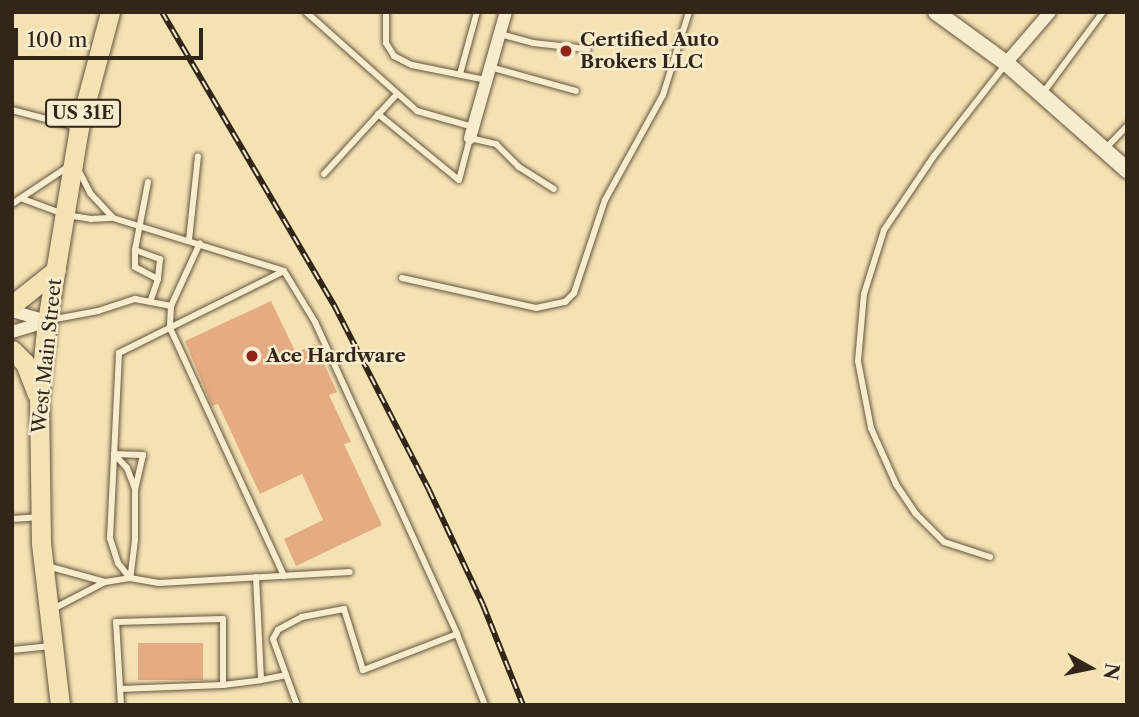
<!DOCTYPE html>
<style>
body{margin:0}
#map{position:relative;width:1139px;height:717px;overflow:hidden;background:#f5e2b3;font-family:"Libre Caslon Text",serif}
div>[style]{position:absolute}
.building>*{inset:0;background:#e5ab83}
.roads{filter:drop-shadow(0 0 2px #645540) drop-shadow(0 0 2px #645540)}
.service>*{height:6px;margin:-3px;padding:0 3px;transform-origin:3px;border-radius:3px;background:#f8ecce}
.minor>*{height:12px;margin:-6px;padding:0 6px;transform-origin:6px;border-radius:6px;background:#f8ecce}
.secondary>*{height:16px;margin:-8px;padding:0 8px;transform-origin:8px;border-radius:8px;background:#f8ecce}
.primary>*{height:19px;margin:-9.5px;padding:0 9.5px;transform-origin:9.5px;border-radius:9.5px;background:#f5e2b3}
.rail>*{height:6px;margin-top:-3px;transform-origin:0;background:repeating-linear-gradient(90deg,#f8ecce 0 10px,#332619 0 20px);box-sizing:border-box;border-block:2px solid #332619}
.dots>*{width:19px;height:19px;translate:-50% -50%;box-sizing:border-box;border:4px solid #f8ecce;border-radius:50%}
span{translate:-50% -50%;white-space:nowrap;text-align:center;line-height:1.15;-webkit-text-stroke:5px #f8ecce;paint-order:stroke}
.shield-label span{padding:2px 5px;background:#f8ecce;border:2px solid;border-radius:5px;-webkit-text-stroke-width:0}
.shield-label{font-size:18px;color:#332619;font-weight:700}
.poi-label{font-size:19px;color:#332619;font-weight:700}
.left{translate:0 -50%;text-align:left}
.street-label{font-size:19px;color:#332619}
.frame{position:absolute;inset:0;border:14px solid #332619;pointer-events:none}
.north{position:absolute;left:1055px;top:633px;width:70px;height:70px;-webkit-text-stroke:5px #f8ecce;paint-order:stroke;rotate:99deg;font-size:19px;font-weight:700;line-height:28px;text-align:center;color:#332619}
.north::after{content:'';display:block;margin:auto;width:24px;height:32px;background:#332619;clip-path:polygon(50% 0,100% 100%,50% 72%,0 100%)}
.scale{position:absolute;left:14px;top:28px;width:189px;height:32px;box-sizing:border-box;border:4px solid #332619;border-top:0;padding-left:9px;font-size:21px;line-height:24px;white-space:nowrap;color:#332619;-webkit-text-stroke:5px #f8ecce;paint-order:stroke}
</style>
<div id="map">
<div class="building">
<i style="clip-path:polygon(271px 301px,296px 353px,315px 344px,337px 392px,329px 395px,351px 442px,344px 444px,382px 525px,296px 566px,284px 539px,323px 520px,302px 474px,260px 494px,218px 404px,212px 406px,185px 341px)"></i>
<i style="clip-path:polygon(138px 643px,203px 643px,203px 680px,138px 680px)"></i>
</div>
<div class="roads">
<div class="service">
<i style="left:306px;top:12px;width:149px;rotate:41.7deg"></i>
<i style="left:417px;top:111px;width:58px;rotate:15.9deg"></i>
<i style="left:386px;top:12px;width:31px;rotate:90deg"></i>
<i style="left:386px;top:43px;width:15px;rotate:58deg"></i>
<i style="left:394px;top:56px;width:20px;rotate:27deg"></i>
<i style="left:412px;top:65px;width:76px;rotate:11.5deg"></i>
<i style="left:500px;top:34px;width:34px;rotate:15deg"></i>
<i style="left:533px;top:43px;width:55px;rotate:6.2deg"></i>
<i style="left:490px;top:67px;width:89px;rotate:15.6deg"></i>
<i style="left:460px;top:74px;width:64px;rotate:-74.7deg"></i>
<i style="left:1043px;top:93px;width:101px;rotate:-53.5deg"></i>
<i style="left:12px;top:110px;width:67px;rotate:14.7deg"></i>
<i style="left:378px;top:114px;width:104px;rotate:39.2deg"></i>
<i style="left:459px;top:180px;width:43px;rotate:-75.3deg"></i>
<i style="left:470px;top:138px;width:27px;rotate:13deg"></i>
<i style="left:496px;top:144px;width:33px;rotate:45deg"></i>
<i style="left:519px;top:167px;width:41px;rotate:32.2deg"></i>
<i style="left:1104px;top:150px;width:33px;rotate:-46deg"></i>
<i style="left:78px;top:169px;width:27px;rotate:63deg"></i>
<i style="left:90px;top:193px;width:34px;rotate:47deg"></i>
<i style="left:324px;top:174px;width:108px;rotate:-47.6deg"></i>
<i style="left:148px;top:182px;width:69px;rotate:100.8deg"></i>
<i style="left:135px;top:250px;width:17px;rotate:90deg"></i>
<i style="left:135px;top:267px;width:26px;rotate:28deg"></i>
<i style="left:23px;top:199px;width:46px;rotate:20.4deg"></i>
<i style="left:66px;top:215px;width:25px;rotate:9deg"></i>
<i style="left:91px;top:219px;width:22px;rotate:-3deg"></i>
<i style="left:113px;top:218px;width:179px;rotate:17.2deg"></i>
<i style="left:284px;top:271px;width:60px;rotate:58.7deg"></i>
<i style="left:315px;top:322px;width:343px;rotate:65.5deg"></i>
<i style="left:457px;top:634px;width:101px;rotate:159deg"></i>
<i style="left:363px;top:670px;width:64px;rotate:-107.3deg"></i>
<i style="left:344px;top:609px;width:43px;rotate:169.2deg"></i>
<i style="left:302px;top:617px;width:27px;rotate:152deg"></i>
<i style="left:278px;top:630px;width:10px;rotate:119deg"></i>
<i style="left:273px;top:639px;width:38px;rotate:70deg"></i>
<i style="left:12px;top:204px;width:69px;rotate:-33.7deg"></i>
<i style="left:189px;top:240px;width:84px;rotate:-83.9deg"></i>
<i style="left:135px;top:250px;width:27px;rotate:20deg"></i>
<i style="left:160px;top:259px;width:20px;rotate:96deg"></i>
<i style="left:158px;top:279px;width:24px;rotate:109deg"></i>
<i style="left:402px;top:278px;width:137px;rotate:12.6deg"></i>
<i style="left:536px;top:308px;width:30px;rotate:-12deg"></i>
<i style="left:565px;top:302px;width:13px;rotate:-45deg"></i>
<i style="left:574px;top:293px;width:98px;rotate:-71.6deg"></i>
<i style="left:605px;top:200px;width:120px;rotate:-61.1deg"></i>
<i style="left:663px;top:95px;width:87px;rotate:-72.6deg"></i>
<i style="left:171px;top:306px;width:22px;rotate:93deg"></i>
<i style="left:170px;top:328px;width:273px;rotate:65.3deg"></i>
<i style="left:50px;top:320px;width:49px;rotate:-10.6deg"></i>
<i style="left:98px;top:311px;width:39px;rotate:-18deg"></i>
<i style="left:135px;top:299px;width:37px;rotate:11deg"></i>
<i style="left:171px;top:306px;width:69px;rotate:-65.3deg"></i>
<i style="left:114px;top:454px;width:29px;rotate:2deg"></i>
<i style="left:143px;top:455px;width:35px;rotate:103deg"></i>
<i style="left:135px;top:489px;width:51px;rotate:90deg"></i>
<i style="left:135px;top:540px;width:38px;rotate:97deg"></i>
<i style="left:114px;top:454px;width:19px;rotate:47deg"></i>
<i style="left:127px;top:468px;width:22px;rotate:69deg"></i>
<i style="left:12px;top:519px;width:26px;rotate:-4deg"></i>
<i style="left:990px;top:557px;width:48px;rotate:-161.9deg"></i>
<i style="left:944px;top:542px;width:40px;rotate:-135deg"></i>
<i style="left:916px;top:514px;width:36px;rotate:-124deg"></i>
<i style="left:896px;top:484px;width:61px;rotate:-114.1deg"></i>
<i style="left:871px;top:428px;width:68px;rotate:-101deg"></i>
<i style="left:858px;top:361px;width:67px;rotate:-84.9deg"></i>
<i style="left:864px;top:294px;width:67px;rotate:-72.6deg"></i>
<i style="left:884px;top:230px;width:89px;rotate:-56deg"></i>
<i style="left:934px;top:156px;width:115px;rotate:-52deg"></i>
<i style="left:47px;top:566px;width:60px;rotate:15.4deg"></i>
<i style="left:105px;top:582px;width:25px;rotate:-9deg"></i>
<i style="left:130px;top:578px;width:29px;rotate:10deg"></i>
<i style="left:159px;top:583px;width:191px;rotate:-3.3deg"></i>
<i style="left:256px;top:577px;width:103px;rotate:87.2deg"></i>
<i style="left:261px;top:680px;width:25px;rotate:-11deg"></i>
<i style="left:286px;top:675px;width:32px;rotate:70deg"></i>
<i style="left:130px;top:578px;width:19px;rotate:-129deg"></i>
<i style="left:118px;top:563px;width:26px;rotate:-108deg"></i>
<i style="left:110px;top:538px;width:185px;rotate:-87.2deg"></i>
<i style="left:119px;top:353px;width:184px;rotate:-26.4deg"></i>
<i style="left:51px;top:610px;width:61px;rotate:-27.4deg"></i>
<i style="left:457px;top:634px;width:76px;rotate:68.5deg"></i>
<i style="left:12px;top:650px;width:39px;rotate:-6deg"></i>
<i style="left:120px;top:689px;width:103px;rotate:-2.2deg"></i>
<i style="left:121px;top:705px;width:83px;rotate:-93.4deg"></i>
<i style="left:116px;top:622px;width:107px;rotate:-1.6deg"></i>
<i style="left:223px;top:619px;width:66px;rotate:90deg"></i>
<i style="left:223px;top:685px;width:38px;rotate:-7deg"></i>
</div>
<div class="minor">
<i style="left:1006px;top:63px;width:67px;rotate:-49.2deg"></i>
<i style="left:470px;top:138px;width:131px;rotate:-74.1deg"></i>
<i style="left:12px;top:311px;width:36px;rotate:16deg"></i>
<i style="left:12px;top:332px;width:37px;rotate:-17deg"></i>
</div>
<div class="secondary">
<i style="left:936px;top:12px;width:87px;rotate:36.1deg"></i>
<i style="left:1006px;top:63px;width:162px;rotate:41.5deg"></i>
</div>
<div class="primary">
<i style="left:12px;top:305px;width:56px;rotate:-38.5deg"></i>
<i style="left:12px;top:350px;width:18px;rotate:45deg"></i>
<i style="left:25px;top:363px;width:33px;rotate:69deg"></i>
<i style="left:60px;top:705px;width:163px;rotate:-96.7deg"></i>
<i style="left:41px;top:543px;width:145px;rotate:-90.8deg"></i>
<i style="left:39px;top:398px;width:77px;rotate:-84.1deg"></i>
<i style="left:47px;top:321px;width:196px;rotate:-80.6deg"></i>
<i style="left:79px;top:128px;width:120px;rotate:-75deg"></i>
</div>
</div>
<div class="rail">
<i style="left:162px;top:12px;width:340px;rotate:59.6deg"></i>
<i style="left:334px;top:305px;width:208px;rotate:62.8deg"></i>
<i style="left:429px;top:490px;width:127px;rotate:64.8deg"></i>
<i style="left:483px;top:605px;width:108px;rotate:68.2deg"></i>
</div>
<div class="dots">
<i style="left:566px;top:51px;background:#8f2418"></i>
<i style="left:252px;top:356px;background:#8f2418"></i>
</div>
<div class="shield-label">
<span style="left:83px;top:113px">US 31E</span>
</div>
<div class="poi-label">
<span class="left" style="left:580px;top:51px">Certified Auto<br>Brokers LLC</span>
<span class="left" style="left:266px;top:356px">Ace Hardware</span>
</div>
<div class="street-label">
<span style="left:47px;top:356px;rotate:-84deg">West Main Street</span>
</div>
<div class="frame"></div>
<div class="north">N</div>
<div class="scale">100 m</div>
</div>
